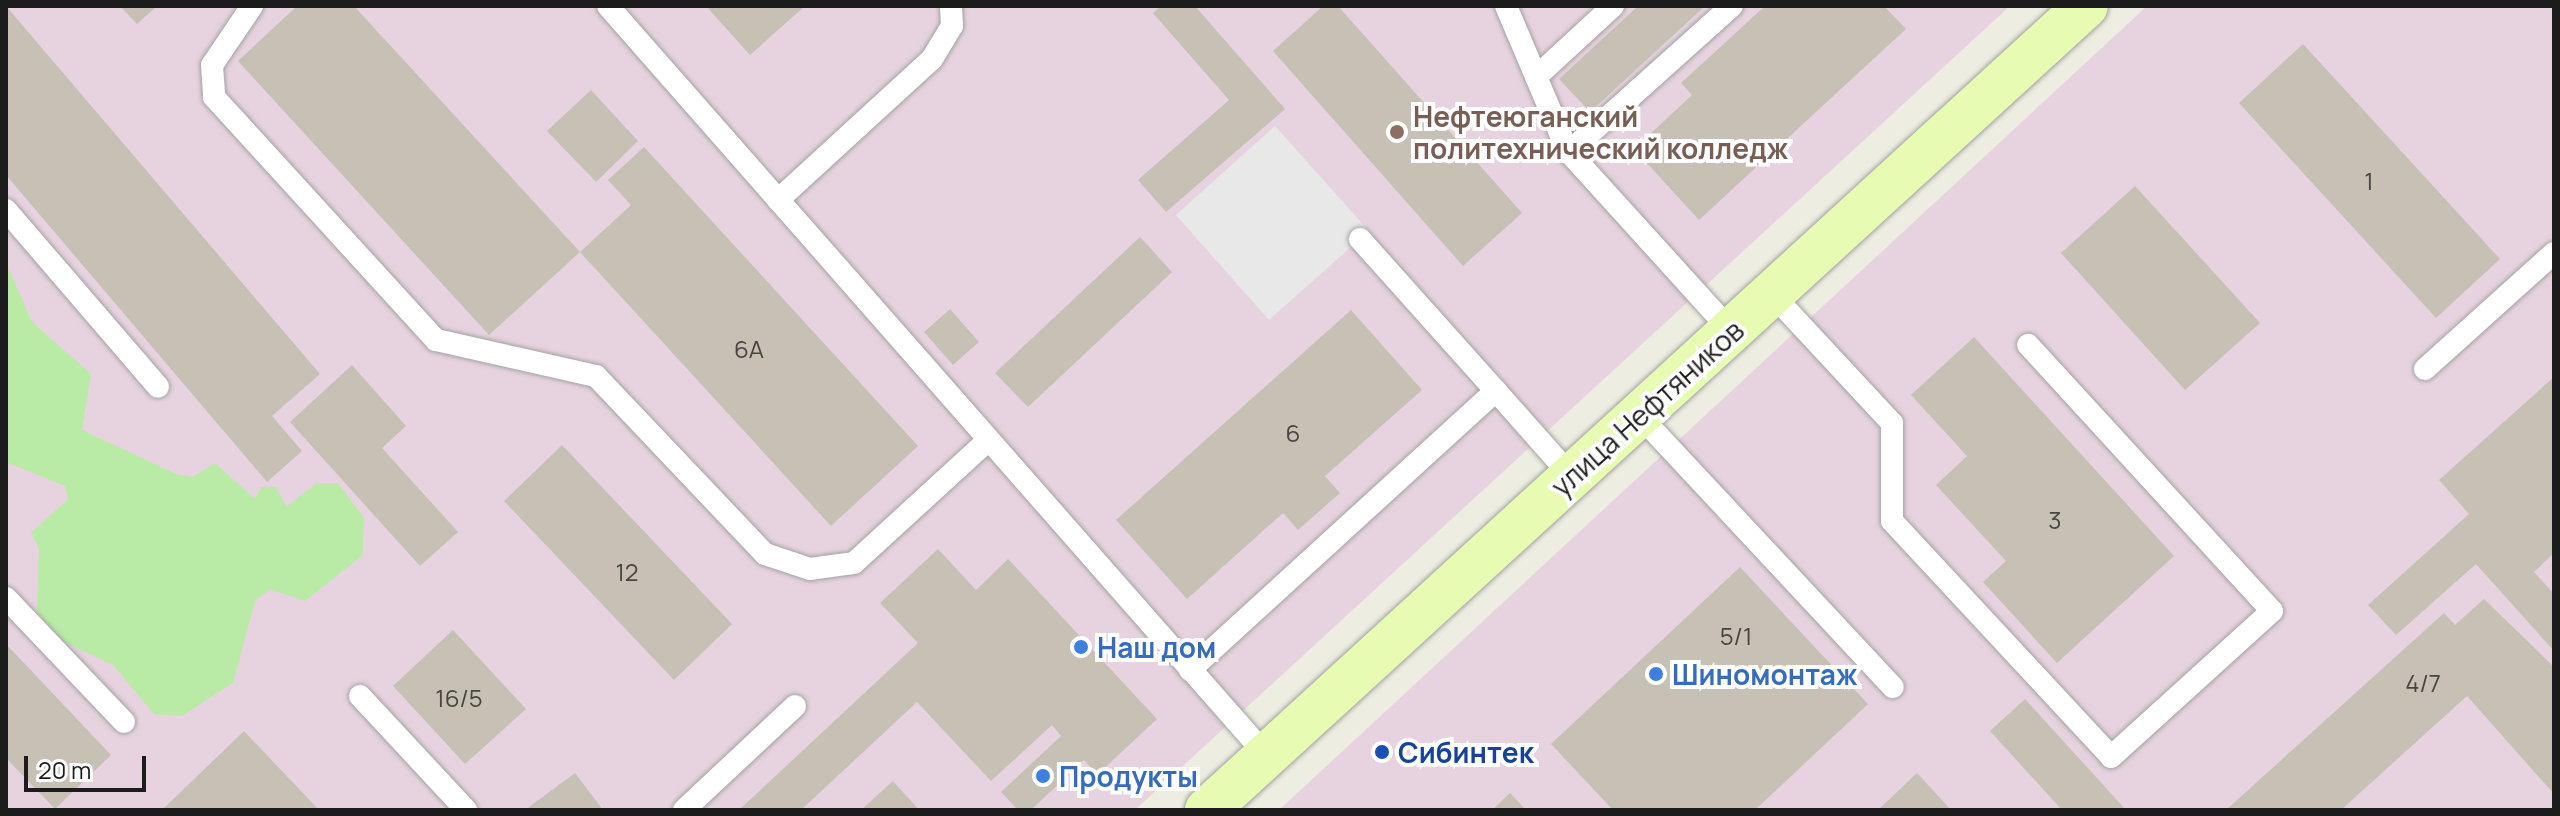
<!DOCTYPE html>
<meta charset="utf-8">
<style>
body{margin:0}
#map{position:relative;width:2560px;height:816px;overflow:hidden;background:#eeede2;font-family:Manrope,sans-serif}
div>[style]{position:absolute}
.industrial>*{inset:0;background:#e7d3df}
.grass>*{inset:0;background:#b9eaa6}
.parking>*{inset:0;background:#e8e8e8}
.building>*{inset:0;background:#c6c0b5}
.roads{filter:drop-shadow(0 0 2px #a3a3a3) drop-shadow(0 0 2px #a3a3a3)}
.service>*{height:22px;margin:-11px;padding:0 11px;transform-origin:11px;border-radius:11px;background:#fff}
.secondary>*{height:44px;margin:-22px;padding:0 22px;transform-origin:22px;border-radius:22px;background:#e7fbb3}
.dots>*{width:22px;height:22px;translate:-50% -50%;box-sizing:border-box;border:4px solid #fff;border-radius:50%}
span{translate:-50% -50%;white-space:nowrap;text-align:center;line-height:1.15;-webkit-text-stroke:8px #fff;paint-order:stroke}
.number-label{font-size:24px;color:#464542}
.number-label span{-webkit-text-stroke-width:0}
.education-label{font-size:28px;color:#785e54;font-weight:700}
.left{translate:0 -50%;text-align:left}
.street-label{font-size:28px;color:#1c1c1c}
.shop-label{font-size:28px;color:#366cbe;font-weight:700}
.transit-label{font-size:28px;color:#164399;font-weight:700}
.frame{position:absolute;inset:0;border:8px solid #1c1c1c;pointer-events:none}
.scale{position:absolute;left:24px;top:756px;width:122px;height:36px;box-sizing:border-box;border:4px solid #1c1c1c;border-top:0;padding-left:10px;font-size:24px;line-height:28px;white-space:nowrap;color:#1c1c1c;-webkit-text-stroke:6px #fff;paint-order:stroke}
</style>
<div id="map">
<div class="industrial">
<i style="clip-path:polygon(6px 6px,2010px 6px,1135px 810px,6px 810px)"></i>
<i style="clip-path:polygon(2147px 6px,2554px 6px,2554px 810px,1279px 810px)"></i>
</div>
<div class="grass">
<i style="clip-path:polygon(6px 263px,32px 322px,91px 374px,82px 430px,176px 474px,193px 477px,215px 463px,255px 499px,261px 487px,276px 487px,286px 507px,317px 483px,338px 483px,364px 518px,363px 555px,305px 601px,270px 589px,255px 601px,233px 683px,182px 716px,154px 714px,113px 665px,62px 641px,37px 612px,39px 549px,31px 533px,68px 499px,65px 486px,6px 462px)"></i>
</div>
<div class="parking">
<i style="clip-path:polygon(1275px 126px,1369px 231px,1269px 320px,1176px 215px)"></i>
</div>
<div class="building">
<i style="clip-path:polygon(6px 6px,320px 374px,272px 416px,302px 451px,267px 482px,6px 175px)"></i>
<i style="clip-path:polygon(120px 6px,157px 6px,137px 24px)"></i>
<i style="clip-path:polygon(297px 6px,354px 6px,580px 252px,489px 335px,238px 61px)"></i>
<i style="clip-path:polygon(706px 6px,805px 6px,750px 55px)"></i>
<i style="clip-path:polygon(1161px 6px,1195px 6px,1285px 109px,1166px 212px,1138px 180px,1229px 100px,1153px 13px)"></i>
<i style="clip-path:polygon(1323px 6px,1338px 6px,1522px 213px,1463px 266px,1273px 51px)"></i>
<i style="clip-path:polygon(1638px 6px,1705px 6px,1590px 112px,1559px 79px)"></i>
<i style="clip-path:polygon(1765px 6px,1884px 6px,1906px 29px,1699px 220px,1634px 149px,1692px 95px,1681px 83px)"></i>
<i style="clip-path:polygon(2303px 44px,2500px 259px,2436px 318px,2239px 103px)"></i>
<i style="clip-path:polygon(591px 90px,638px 141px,596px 182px,547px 131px)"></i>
<i style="clip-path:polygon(644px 147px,918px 446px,831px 526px,580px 252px,631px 205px,608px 180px)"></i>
<i style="clip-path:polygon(2135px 186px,2260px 323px,2185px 390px,2061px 253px)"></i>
<i style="clip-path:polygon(1140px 237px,1172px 272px,1028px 407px,995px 373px)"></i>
<i style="clip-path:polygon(950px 309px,979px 342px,953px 365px,924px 332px)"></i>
<i style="clip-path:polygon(1351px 310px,1422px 390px,1325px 476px,1340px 493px,1298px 530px,1283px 513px,1187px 599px,1116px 520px)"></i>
<i style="clip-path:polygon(1974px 337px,2174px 556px,2057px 663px,1983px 582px,2006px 561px,1936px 485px,1967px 456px,1911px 395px)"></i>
<i style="clip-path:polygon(352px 365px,406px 426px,382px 448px,458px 532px,420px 566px,290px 422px)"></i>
<i style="clip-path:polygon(2554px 377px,2554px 553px,2534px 572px,2554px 594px,2554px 651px,2476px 564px,2396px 635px,2368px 605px,2469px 514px,2439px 480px)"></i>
<i style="clip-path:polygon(562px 445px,732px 624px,674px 680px,504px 501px)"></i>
<i style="clip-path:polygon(938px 549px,976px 590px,1008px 559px,1157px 719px,1097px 775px,1084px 760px,1031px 810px,1018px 810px,1001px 792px,1061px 736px,1052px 725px,991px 781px,917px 702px,801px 810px,739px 810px,918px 643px,880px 603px)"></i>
<i style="clip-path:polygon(1740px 567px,1868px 704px,1755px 810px,1613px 810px,1551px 744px)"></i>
<i style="clip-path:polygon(2484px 599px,2554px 667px,2554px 794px,2467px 696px,2341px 810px,2226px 810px,2444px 613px,2455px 625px)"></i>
<i style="clip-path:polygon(453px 630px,526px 709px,465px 764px,393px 686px)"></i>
<i style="clip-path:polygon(6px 644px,111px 755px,55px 809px,6px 758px)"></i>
<i style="clip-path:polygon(2025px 699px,2126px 810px,2062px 810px,1990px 731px)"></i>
<i style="clip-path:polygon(244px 731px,319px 810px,162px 810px)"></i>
<i style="clip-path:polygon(575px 773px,603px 810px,525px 810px)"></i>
<i style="clip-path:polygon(1917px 773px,1951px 810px,1878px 810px)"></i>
<i style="clip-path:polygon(893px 781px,919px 810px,861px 810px)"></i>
<i style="clip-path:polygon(1510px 793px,1526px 810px,1492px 810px)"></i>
</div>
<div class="roads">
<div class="service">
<i style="left:252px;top:6px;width:71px;rotate:124.1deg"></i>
<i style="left:212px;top:65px;width:32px;rotate:86deg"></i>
<i style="left:214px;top:97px;width:329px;rotate:47.6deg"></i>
<i style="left:436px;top:340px;width:164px;rotate:12.7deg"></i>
<i style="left:596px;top:376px;width:245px;rotate:46.5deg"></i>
<i style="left:765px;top:554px;width:47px;rotate:18.4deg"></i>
<i style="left:810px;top:569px;width:44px;rotate:-7.8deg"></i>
<i style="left:854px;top:563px;width:182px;rotate:-42.5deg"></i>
<i style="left:608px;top:6px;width:998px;rotate:48.7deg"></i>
<i style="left:1506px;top:6px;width:156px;rotate:67deg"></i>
<i style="left:1567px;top:150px;width:244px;rotate:47.8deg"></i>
<i style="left:1536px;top:77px;width:105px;rotate:-42.7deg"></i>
<i style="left:1569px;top:152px;width:219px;rotate:-41.9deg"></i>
<i style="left:778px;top:200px;width:209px;rotate:-42.5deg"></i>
<i style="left:932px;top:59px;width:39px;rotate:-59deg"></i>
<i style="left:952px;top:26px;width:20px;rotate:-93deg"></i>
<i style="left:6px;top:210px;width:233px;rotate:49.3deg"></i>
<i style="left:1360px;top:239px;width:204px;rotate:48.2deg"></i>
<i style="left:1772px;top:294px;width:176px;rotate:47.1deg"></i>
<i style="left:1892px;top:423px;width:98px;rotate:90deg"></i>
<i style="left:1892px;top:521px;width:322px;rotate:47.1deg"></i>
<i style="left:2111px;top:757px;width:217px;rotate:-42.2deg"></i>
<i style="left:2272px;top:611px;width:361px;rotate:-132.5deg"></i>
<i style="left:2425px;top:369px;width:173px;rotate:-42deg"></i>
<i style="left:1639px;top:415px;width:372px;rotate:47deg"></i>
<i style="left:6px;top:598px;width:171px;rotate:46.4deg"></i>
<i style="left:1190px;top:670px;width:414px;rotate:-42.4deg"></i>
<i style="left:1496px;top:391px;width:115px;rotate:48.5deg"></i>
<i style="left:360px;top:696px;width:156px;rotate:47.1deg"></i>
<i style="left:684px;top:810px;width:152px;rotate:-43.1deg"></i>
</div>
<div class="secondary">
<i style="left:1207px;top:810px;width:1191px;rotate:-42.45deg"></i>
</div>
</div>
<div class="dots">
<i style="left:1397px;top:132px;background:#8d6e63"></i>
<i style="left:1081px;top:647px;background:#3f7fe0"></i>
<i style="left:1656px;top:674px;background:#3f7fe0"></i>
<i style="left:1382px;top:752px;background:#1a4fb4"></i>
<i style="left:1043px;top:776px;background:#3f7fe0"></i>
</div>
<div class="number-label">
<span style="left:2369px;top:181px">1</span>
<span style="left:749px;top:349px">6А</span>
<span style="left:1293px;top:433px">6</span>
<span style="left:2055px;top:520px">3</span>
<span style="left:627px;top:572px">12</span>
<span style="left:1736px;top:636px">5/1</span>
<span style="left:2423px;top:683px">4/7</span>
<span style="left:459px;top:698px">16/5</span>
</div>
<div class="education-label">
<span class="left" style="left:1413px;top:132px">Нефтеюганский<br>политехнический колледж</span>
</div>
<div class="street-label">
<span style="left:1647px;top:408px;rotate:-42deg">улица Нефтяников</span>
</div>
<div class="shop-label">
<span class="left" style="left:1097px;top:647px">Наш дом</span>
<span class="left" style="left:1672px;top:674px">Шиномонтаж</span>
<span class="left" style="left:1059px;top:776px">Продукты</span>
</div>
<div class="transit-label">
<span class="left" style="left:1398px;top:752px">Сибинтек</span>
</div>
<div class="frame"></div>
<div class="scale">20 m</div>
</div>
